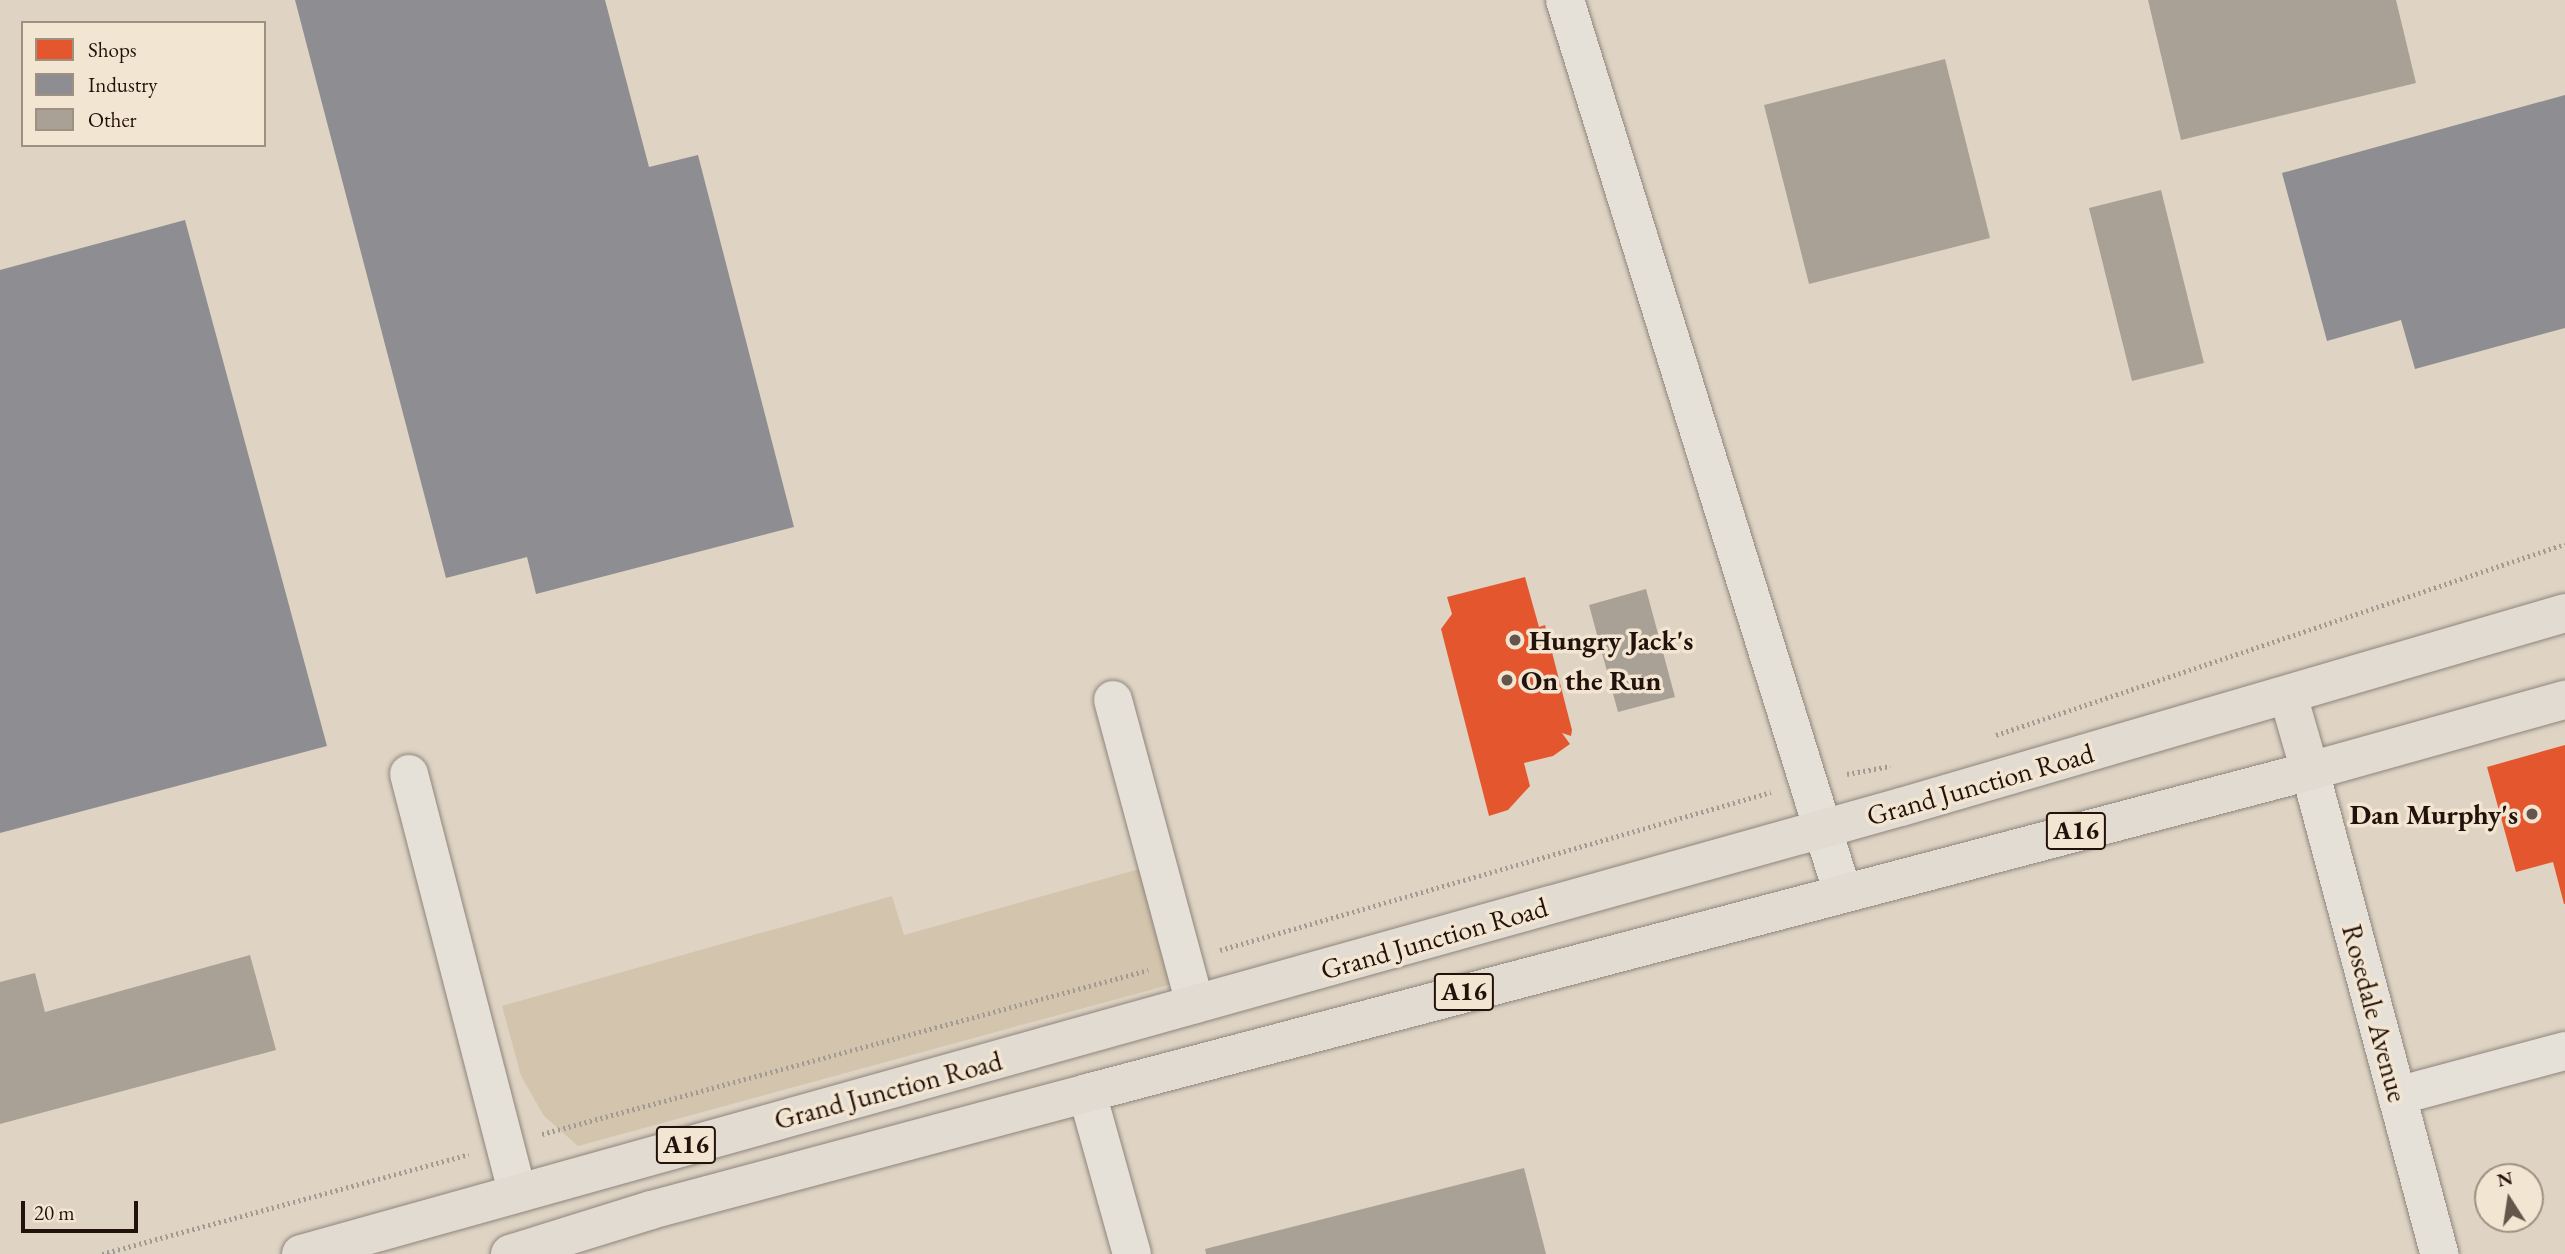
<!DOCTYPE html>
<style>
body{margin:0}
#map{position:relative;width:2565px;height:1254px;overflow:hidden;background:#dfd4c4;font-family:"EB Garamond",serif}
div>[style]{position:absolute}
.green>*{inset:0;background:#d3c4ad}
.shops>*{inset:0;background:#e4572e}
.industry>*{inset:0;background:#8d8d92}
.building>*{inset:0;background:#aaa196}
.path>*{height:4.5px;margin-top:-2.25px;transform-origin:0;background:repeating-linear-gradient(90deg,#a19b94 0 2px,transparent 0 5.5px)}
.roads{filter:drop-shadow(0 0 2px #8e857b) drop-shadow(0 0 2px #8e857b)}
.minor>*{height:38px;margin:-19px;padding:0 19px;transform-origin:19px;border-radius:19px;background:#e6e1d8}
.highway>*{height:38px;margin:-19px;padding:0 19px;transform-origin:19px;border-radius:19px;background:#e2dbd2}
.dots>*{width:19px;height:19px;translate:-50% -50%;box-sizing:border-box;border:4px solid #f2e5d1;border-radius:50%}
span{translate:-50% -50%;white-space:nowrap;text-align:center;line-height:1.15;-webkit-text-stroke:7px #f2e5d1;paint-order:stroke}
.shield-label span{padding:2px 5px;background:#f2e5d1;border:2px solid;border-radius:5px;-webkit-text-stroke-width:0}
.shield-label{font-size:26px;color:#23120b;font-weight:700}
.poi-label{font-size:28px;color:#23120b;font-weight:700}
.left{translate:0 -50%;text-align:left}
.right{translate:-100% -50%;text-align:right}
.street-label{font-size:28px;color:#23120b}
.legend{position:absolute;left:21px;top:21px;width:245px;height:126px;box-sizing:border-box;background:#f2e5d1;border:2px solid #9f9182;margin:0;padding:9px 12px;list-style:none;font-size:21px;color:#23120b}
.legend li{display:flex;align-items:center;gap:14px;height:35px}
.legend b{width:35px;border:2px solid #9f9182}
.north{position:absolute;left:2474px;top:1163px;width:70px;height:70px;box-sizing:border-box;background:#f2e5d1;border:2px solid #9f9182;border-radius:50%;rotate:348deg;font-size:19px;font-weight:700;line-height:28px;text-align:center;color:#23120b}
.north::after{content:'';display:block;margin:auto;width:24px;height:32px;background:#65564c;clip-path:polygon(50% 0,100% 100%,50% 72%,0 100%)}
.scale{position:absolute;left:21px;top:1201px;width:117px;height:32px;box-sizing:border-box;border:4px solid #23120b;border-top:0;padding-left:9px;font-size:21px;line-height:24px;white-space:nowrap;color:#23120b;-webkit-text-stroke:5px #f2e5d1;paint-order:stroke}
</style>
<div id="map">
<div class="green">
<i style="clip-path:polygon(1157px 864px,1187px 980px,578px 1146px,544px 1116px,521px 1076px,502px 1006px,892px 896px,904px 935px)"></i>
</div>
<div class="shops">
<i style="clip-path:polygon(1525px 577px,1539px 627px,1545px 625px,1572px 730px,1571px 736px,1562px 733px,1570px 744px,1553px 756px,1524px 763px,1530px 786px,1508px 810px,1489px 816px,1441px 629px,1452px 614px,1447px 597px)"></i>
<i style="clip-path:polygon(2565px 745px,2565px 904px,2564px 904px,2553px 862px,2516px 872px,2487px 767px)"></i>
</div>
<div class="industry">
<i style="clip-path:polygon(295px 0,605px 0,649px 167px,698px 155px,794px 527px,536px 594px,527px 557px,446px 578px)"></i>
<i style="clip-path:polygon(2565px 95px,2565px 328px,2415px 369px,2401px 320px,2327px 341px,2282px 173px)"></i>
<i style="clip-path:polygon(185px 220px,327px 746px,0 833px,0 270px)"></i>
</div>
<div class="building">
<i style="clip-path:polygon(2148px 0,2396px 0,2416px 83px,2181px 140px)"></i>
<i style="clip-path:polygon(1945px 59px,1990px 238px,1809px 284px,1764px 105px)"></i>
<i style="clip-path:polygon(2161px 190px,2204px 363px,2132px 381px,2089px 208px)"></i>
<i style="clip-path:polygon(1646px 589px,1675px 697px,1618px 712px,1589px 605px)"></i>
<i style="clip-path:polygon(250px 955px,276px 1050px,0 1124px,0 982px,35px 973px,45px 1012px)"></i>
<i style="clip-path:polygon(1524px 1168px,1546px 1254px,1206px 1254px,1205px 1249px)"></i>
</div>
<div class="path">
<i style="left:1996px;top:735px;width:600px;rotate:-18.56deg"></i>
<i style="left:1847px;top:774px;width:44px;rotate:-10.5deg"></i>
<i style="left:1220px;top:950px;width:573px;rotate:-16deg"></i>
<i style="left:542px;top:1134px;width:628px;rotate:-15.14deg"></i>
<i style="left:102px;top:1254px;width:380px;rotate:-15.2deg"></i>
</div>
<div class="roads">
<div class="minor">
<i style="left:1565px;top:0;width:933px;rotate:72.73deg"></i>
<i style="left:1113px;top:700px;width:315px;rotate:74.9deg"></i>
<i style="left:2310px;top:771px;width:500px;rotate:75deg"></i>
<i style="left:409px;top:774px;width:433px;rotate:75.5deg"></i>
<i style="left:1087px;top:1093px;width:167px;rotate:74.4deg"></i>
<i style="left:2397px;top:1096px;width:174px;rotate:-15deg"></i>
</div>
<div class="highway">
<i style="left:2288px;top:695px;width:79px;rotate:73.9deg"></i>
<i style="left:301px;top:1254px;width:1661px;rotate:-15.61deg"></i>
<i style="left:1901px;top:807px;width:692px;rotate:-16.29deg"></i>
<i style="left:510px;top:1254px;width:148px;rotate:-17.3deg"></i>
<i style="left:651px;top:1210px;width:451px;rotate:-15deg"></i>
<i style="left:1087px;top:1093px;width:1265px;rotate:-14.75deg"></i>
<i style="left:2310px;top:771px;width:265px;rotate:-15.6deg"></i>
</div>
</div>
<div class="dots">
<i style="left:1515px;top:640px;background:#65564c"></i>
<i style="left:1507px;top:680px;background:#65564c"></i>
<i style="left:2532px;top:814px;background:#65564c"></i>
</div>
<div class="shield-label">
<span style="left:2076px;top:831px">A16</span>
<span style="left:1464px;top:992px">A16</span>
<span style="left:686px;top:1145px">A16</span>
</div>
<div class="poi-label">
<span class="left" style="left:1529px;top:640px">Hungry Jack's</span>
<span class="left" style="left:1521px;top:680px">On the Run</span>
<span class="right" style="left:2518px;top:814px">Dan Murphy's</span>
</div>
<div class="street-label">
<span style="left:1980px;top:784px;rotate:-16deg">Grand Junction Road</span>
<span style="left:1434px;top:938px;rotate:-16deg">Grand Junction Road</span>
<span style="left:2375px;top:1013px;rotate:75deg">Rosedale Avenue</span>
<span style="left:888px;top:1090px;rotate:-15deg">Grand Junction Road</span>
</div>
<ul class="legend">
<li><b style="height:19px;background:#e4572e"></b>Shops</li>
<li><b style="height:19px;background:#8d8d92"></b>Industry</li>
<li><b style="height:19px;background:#aaa196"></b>Other</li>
</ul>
<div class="north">N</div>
<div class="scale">20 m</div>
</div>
